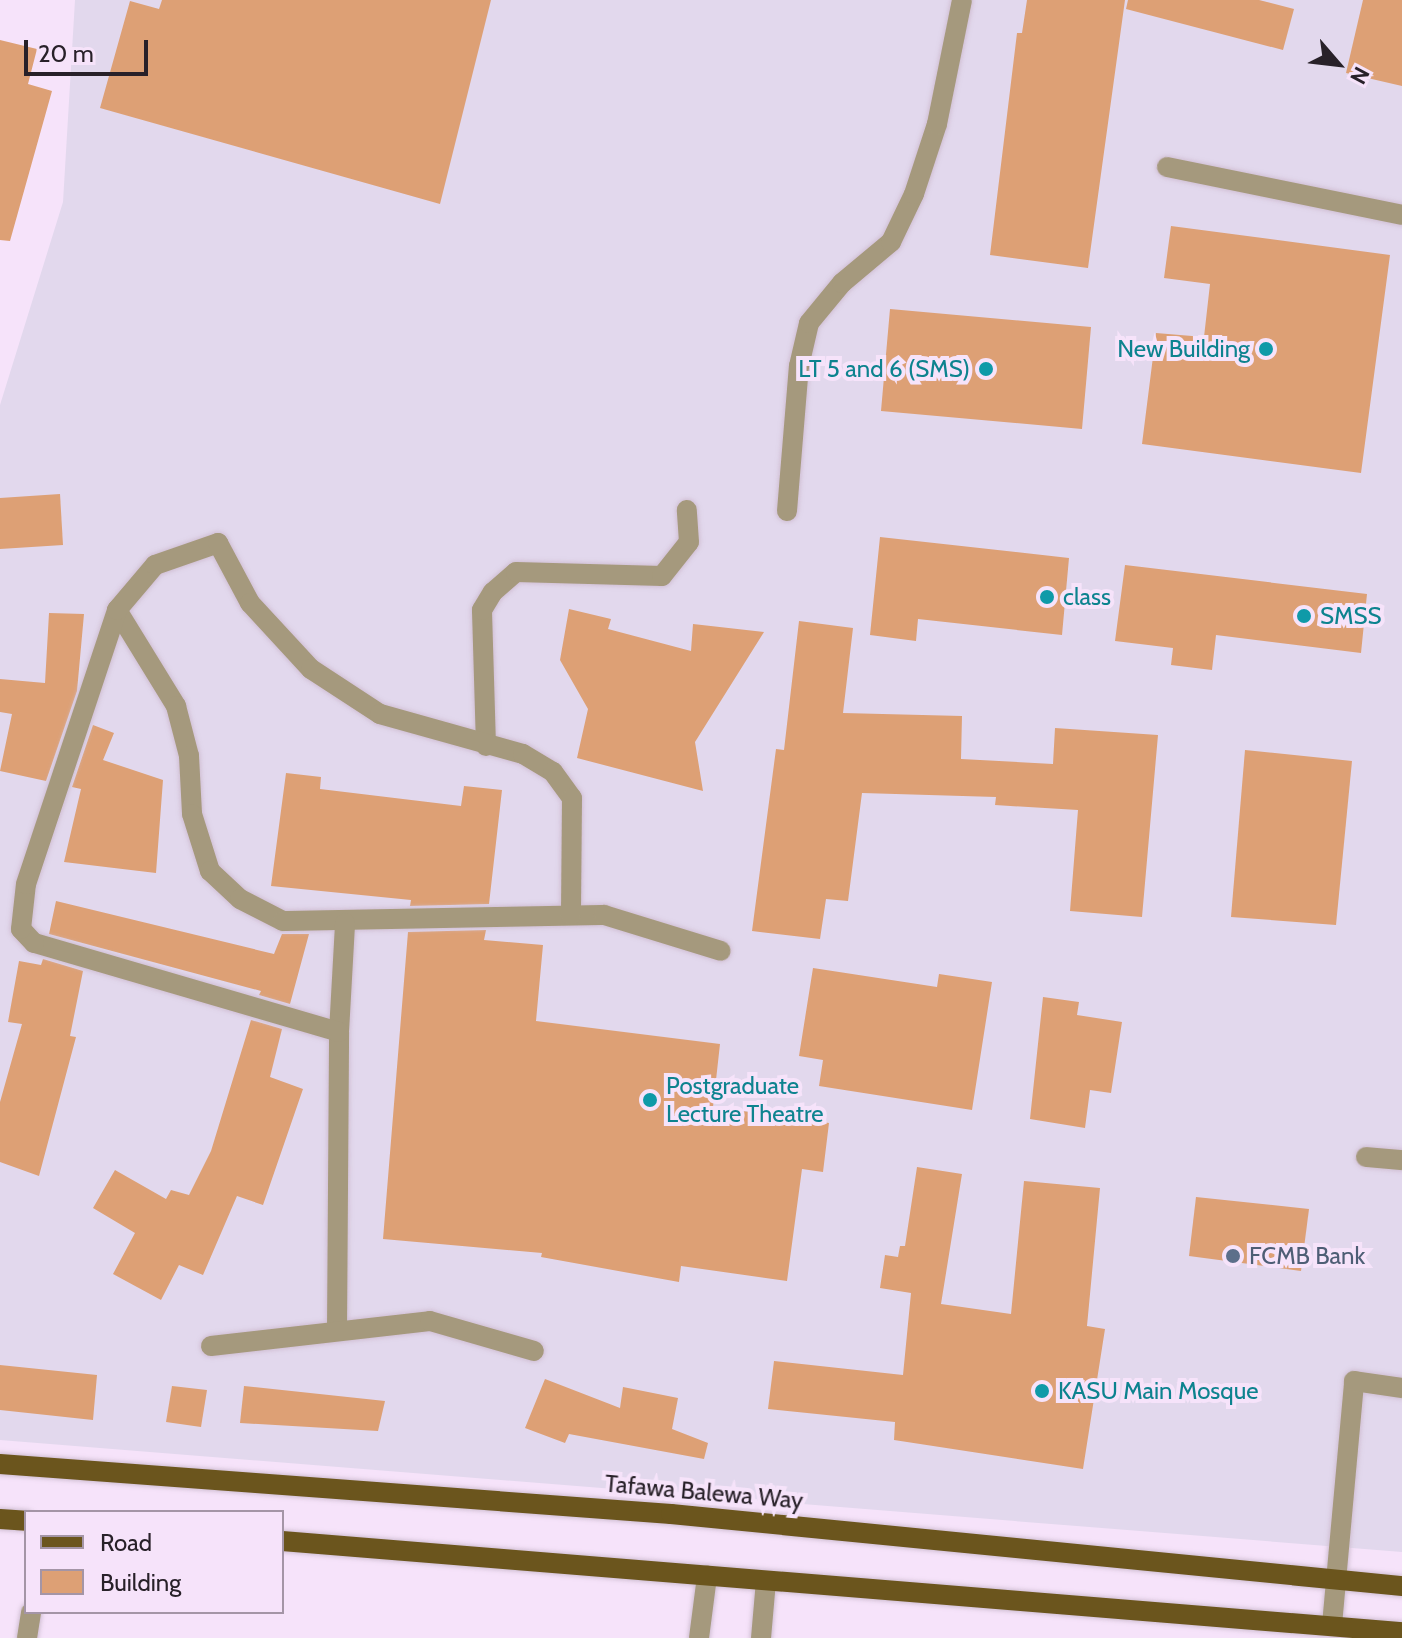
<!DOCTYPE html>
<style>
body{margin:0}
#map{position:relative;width:1402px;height:1638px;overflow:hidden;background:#f6e3fa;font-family:Cabin,sans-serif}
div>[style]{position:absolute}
.education>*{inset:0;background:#e2d8ed}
.building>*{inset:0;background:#dda075}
.roads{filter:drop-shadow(0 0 2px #d1c0d4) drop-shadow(0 0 2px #d1c0d4)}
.minor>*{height:20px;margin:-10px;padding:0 10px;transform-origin:10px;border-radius:10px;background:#a5997d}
.major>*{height:20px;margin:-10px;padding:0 10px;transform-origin:10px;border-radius:10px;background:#6b551d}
.dots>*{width:22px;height:22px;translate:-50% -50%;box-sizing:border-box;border:4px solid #f6e3fa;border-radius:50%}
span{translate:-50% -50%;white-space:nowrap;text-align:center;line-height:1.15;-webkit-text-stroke:8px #f6e3fa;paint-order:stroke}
.culture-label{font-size:24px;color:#0d838f}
.right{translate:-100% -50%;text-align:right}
.left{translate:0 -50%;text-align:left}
.service-label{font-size:24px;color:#4e5e75}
.street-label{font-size:24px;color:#282129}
.legend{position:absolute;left:24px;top:1510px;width:260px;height:104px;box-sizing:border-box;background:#f6e3fa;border:2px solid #a495a6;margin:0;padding:10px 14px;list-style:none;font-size:24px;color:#282129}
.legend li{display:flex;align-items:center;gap:16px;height:40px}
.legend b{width:40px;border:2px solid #a495a6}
.north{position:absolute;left:1298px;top:24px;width:80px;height:80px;-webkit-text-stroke:6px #f6e3fa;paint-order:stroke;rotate:118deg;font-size:22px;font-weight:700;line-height:32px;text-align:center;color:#282129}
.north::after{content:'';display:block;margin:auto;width:28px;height:36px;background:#282129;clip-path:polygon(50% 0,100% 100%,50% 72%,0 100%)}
.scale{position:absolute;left:24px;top:40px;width:124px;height:36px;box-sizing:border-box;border:4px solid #282129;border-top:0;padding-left:10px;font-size:24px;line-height:28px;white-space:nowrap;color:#282129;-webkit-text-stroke:6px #f6e3fa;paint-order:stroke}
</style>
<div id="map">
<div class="education">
<i style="clip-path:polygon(75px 0,1402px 0,1402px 1552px,0 1440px,0 405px,63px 202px)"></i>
</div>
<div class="building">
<i style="clip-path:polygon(162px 0,491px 0,440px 204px,100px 108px,130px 1px,159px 9px)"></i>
<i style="clip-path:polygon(1027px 0,1125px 0,1088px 268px,990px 255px,1017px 33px,1022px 33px)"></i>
<i style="clip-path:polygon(1128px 0,1259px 0,1294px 9px,1283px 50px,1126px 9px)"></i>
<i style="clip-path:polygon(1363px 0,1402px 0,1402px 86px,1346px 73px)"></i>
<i style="clip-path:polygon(0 40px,37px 49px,28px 84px,52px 91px,10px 241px,0 240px)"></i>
<i style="clip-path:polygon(1171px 226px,1390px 255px,1361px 473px,1142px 444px,1156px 333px,1204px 337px,1210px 284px,1164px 278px)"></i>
<i style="clip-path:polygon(890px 309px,1091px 327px,1082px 429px,881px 411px)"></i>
<i style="clip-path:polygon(60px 494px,63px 545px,0 549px,0 498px)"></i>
<i style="clip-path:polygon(880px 537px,1069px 558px,1062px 635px,918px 619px,916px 641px,870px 635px)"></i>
<i style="clip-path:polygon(1125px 565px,1367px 594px,1361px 653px,1216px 635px,1212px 670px,1171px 665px,1173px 648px,1115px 641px)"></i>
<i style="clip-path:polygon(569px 609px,611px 619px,608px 629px,691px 651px,693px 624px,764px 632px,695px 742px,703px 791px,577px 758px,588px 709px,560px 660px)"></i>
<i style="clip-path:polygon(49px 613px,84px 614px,77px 691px,46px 781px,0 771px,12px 714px,0 712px,0 679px,45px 683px)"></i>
<i style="clip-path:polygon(799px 621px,853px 628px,843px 713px,962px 716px,961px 759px,1053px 764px,1055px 728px,1158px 735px,1142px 917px,1070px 911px,1078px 810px,995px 805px,996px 797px,862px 793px,848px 901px,826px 899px,820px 939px,752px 931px,776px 749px,784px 750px)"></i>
<i style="clip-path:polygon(93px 725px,114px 733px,103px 760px,163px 780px,156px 873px,64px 862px,81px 789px,72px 787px)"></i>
<i style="clip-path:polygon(1245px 750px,1352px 761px,1336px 925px,1231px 917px)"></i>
<i style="clip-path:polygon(286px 773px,321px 777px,320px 789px,461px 806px,464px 786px,502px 790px,489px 904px,410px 906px,411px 900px,271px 886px)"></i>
<i style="clip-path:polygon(56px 901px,274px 954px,282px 934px,309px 934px,290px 1004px,259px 995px,261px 991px,49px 934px)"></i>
<i style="clip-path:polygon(486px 930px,484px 940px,543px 945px,536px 1021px,720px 1044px,713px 1107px,829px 1123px,823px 1172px,802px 1169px,787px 1281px,681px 1266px,679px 1282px,541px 1257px,542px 1253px,383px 1239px,408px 932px)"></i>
<i style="clip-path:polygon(43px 959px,83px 971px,70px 1036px,76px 1037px,39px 1176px,0 1162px,0 1102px,22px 1024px,8px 1022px,19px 961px,41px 965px)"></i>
<i style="clip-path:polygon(813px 968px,937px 987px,939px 974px,992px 982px,972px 1110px,819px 1086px,823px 1060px,799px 1056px)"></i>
<i style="clip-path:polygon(1043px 997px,1079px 1002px,1077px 1015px,1122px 1022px,1111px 1093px,1090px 1090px,1085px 1128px,1030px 1119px)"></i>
<i style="clip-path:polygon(251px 1020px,282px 1029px,270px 1077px,303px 1089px,263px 1205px,237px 1196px,203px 1275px,179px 1265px,161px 1300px,113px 1274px,135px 1233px,93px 1208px,115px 1170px,166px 1199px,171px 1190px,189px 1195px,211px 1151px)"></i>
<i style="clip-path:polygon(917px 1167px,962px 1174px,941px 1304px,1011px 1314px,1024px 1181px,1100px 1188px,1087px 1326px,1105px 1329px,1083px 1469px,894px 1440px,895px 1422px,768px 1409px,774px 1361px,903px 1375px,911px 1293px,880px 1288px,885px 1255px,898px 1257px,900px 1246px,905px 1246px)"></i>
<i style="clip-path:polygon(1196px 1197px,1309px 1209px,1301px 1271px,1189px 1256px)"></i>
<i style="clip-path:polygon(0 1365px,97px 1375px,93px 1420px,0 1410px)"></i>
<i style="clip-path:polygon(545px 1379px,620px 1408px,623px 1387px,678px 1398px,672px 1429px,708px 1443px,704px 1459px,569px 1434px,565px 1443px,525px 1428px)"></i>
<i style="clip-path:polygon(172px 1386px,207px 1390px,201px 1427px,166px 1422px)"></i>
<i style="clip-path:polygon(244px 1386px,385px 1401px,378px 1431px,240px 1423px)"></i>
</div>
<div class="roads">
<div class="minor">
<i style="left:1167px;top:167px;width:240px;rotate:11.5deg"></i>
<i style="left:787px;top:511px;width:145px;rotate:-85.3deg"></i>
<i style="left:799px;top:366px;width:44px;rotate:-76.9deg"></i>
<i style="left:809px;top:323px;width:52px;rotate:-50.5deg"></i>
<i style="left:842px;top:283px;width:64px;rotate:-39.9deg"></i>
<i style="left:891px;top:242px;width:53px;rotate:-64.4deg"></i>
<i style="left:914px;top:194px;width:74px;rotate:-71.8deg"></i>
<i style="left:937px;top:124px;width:126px;rotate:-78.6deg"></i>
<i style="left:117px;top:610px;width:113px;rotate:58.4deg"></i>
<i style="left:176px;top:706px;width:52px;rotate:75.4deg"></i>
<i style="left:189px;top:756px;width:58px;rotate:87deg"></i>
<i style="left:192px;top:814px;width:60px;rotate:72.5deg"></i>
<i style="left:210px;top:871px;width:41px;rotate:43deg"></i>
<i style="left:240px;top:899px;width:48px;rotate:27.1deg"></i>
<i style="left:283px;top:921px;width:321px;rotate:-1.1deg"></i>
<i style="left:604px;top:915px;width:122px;rotate:17.1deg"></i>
<i style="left:486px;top:746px;width:136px;rotate:-91.7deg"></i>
<i style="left:482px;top:610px;width:21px;rotate:-59deg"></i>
<i style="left:493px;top:592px;width:30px;rotate:-41deg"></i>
<i style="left:516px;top:572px;width:146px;rotate:1.6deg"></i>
<i style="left:662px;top:576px;width:43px;rotate:-51.5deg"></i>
<i style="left:689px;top:542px;width:32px;rotate:-94deg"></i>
<i style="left:339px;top:1032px;width:109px;rotate:-86.8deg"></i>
<i style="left:1366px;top:1157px;width:36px;rotate:5deg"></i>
<i style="left:337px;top:1331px;width:299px;rotate:-89.6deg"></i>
<i style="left:339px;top:1032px;width:318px;rotate:-163.7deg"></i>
<i style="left:34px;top:943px;width:19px;rotate:-133deg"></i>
<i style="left:21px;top:929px;width:45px;rotate:-83.7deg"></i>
<i style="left:26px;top:884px;width:289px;rotate:-71.6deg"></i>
<i style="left:117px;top:610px;width:59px;rotate:-49.8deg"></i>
<i style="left:155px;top:565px;width:67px;rotate:-19.2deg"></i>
<i style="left:218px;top:543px;width:68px;rotate:61.9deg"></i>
<i style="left:250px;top:603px;width:90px;rotate:47.3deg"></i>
<i style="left:311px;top:669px;width:82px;rotate:33.1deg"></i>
<i style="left:380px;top:714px;width:148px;rotate:15.6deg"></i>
<i style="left:523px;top:754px;width:35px;rotate:31deg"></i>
<i style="left:553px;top:772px;width:32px;rotate:54deg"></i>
<i style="left:572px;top:798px;width:117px;rotate:90.5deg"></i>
<i style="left:211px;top:1346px;width:220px;rotate:-6.5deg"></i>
<i style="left:430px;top:1321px;width:108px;rotate:16.1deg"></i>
<i style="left:1332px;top:1625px;width:245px;rotate:-84.8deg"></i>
<i style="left:1354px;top:1381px;width:49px;rotate:8.3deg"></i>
<i style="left:27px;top:1638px;width:26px;rotate:-81deg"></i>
<i style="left:699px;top:1638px;width:63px;rotate:-82.6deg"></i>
<i style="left:761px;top:1638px;width:57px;rotate:-85deg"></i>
</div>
<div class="major">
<i style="left:0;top:1464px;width:673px;rotate:4.26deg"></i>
<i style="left:671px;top:1514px;width:735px;rotate:5.63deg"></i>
<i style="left:0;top:1519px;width:26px;rotate:4deg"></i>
<i style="left:282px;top:1541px;width:1124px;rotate:4.65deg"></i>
</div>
</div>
<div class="dots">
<i style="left:1266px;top:349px;background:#0f9aa8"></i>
<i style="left:986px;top:369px;background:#0f9aa8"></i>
<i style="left:1047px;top:597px;background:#0f9aa8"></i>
<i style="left:1304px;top:616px;background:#0f9aa8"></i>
<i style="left:650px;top:1100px;background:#0f9aa8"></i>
<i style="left:1233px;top:1256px;background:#5c6f8a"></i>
<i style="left:1042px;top:1391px;background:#0f9aa8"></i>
</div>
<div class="culture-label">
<span class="right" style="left:1250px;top:349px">New Building</span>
<span class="right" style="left:970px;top:369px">LT 5 and 6 (SMS)</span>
<span class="left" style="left:1063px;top:597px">class</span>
<span class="left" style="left:1320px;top:616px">SMSS</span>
<span class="left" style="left:666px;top:1100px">Postgraduate<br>Lecture Theatre</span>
<span class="left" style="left:1058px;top:1391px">KASU Main Mosque</span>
</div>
<div class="service-label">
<span class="left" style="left:1249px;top:1256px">FCMB Bank</span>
</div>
<div class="street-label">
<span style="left:704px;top:1492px;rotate:5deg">Tafawa Balewa Way</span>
</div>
<ul class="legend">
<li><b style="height:10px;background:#6b551d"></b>Road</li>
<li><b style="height:22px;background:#dda075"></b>Building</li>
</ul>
<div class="north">N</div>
<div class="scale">20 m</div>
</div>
